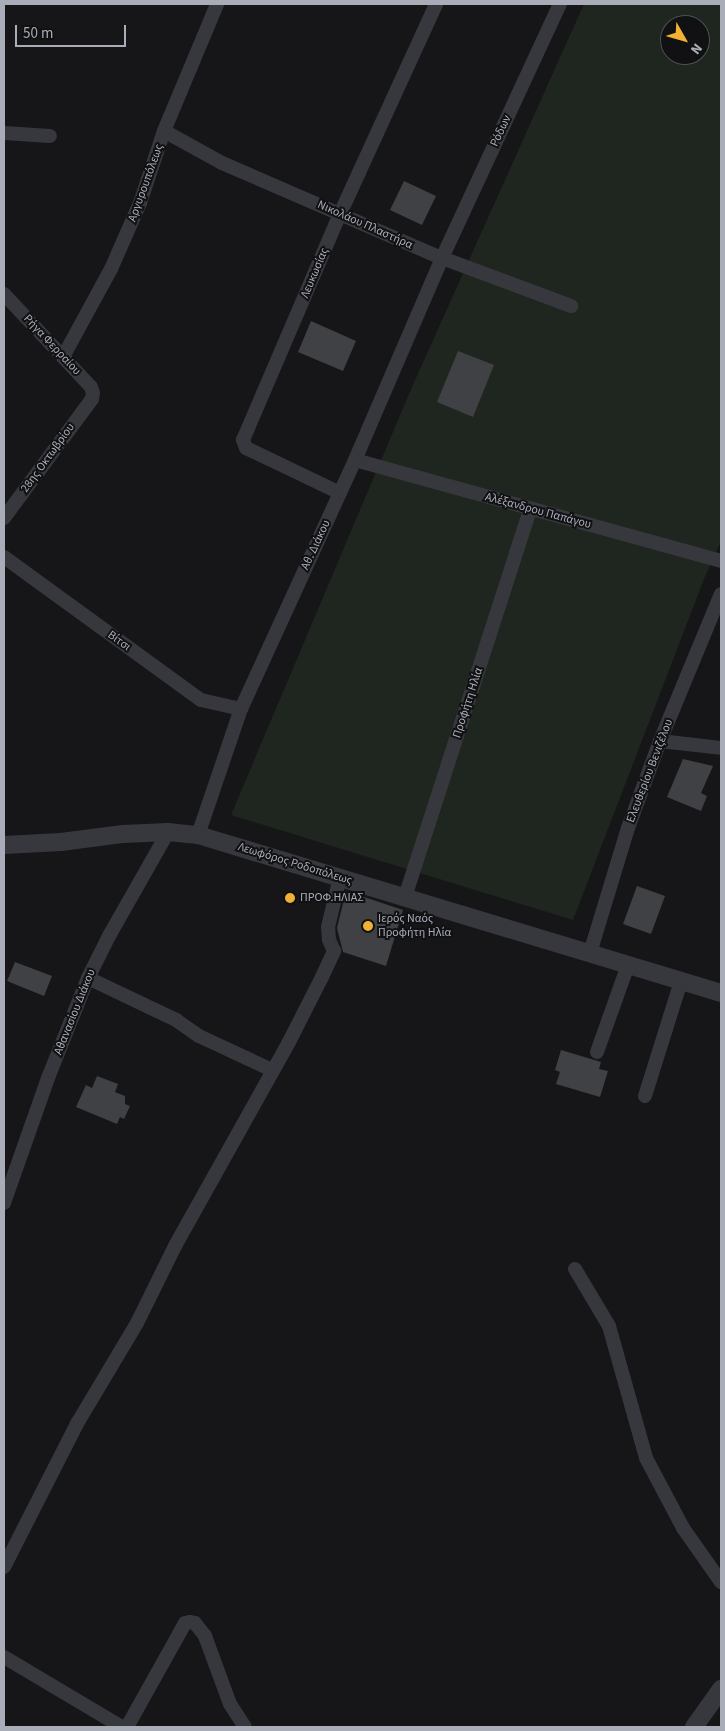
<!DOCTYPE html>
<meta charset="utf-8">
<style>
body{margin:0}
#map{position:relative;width:725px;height:1731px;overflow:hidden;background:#161618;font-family:"Source Sans 3",sans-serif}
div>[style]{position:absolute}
.green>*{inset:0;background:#1e261f}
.building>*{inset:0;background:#404145}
.minor>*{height:14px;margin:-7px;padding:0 7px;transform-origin:7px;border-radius:7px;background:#37383d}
.tertiary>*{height:18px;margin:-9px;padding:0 9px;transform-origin:9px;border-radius:9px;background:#37383d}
.dots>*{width:14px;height:14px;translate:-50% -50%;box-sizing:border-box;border:2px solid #111113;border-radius:50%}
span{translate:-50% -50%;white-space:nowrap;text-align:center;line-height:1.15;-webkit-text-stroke:4px #111113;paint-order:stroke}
.street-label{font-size:12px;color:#a8adb8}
.poi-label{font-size:12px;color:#a8adb8}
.left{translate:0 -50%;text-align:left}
.frame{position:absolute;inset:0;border:5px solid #a8adb8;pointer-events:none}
.north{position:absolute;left:660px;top:15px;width:50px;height:50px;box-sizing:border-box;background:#111113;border:1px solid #4d4f55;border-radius:50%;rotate:128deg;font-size:14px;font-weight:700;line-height:20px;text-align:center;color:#a8adb8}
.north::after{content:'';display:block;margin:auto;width:18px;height:22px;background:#f2b134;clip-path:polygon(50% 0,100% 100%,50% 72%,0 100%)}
.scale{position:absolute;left:15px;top:25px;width:111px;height:22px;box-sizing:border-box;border:2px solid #a8adb8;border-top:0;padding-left:6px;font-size:15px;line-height:18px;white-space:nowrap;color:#a8adb8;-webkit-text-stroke:4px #111113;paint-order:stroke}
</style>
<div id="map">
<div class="green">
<i style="clip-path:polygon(evenodd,584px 4px,721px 4px,721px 541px,704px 579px,573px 920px,231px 815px,412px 387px,584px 4px,670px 25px,700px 25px,700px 55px,670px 55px,670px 25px)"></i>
</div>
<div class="building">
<i style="clip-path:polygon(404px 181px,436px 196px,422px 225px,390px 210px)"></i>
<i style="clip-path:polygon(311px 321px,356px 341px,343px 371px,298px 352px)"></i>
<i style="clip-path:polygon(458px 351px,494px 365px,473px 417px,437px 402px)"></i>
<i style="clip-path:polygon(683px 759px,713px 766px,701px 793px,707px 796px,701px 811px,667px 797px)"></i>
<i style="clip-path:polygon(637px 886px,665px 896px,651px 934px,623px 924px)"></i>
<i style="clip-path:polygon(346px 891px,403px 910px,386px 966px,343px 952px,337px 928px)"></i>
<i style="clip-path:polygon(15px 962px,52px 976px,44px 996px,7px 981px)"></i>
<i style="clip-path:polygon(561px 1050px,601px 1062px,599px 1069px,608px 1071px,600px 1097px,556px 1084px,560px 1072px,555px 1070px)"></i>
<i style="clip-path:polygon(97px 1076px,118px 1084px,115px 1092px,125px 1096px,125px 1104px,130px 1106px,124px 1119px,120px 1117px,117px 1124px,76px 1107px,86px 1085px,92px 1088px)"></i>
</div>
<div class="minor">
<i style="left:164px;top:131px;width:66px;rotate:28.9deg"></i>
<i style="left:222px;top:163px;width:240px;rotate:23.4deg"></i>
<i style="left:442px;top:258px;width:138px;rotate:20.4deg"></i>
<i style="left:4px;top:133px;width:46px;rotate:3.7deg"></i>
<i style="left:4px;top:294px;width:127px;rotate:46.9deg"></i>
<i style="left:91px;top:387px;width:6px;rotate:72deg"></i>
<i style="left:93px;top:393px;width:6px;rotate:99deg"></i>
<i style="left:92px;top:399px;width:148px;rotate:126.5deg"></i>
<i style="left:63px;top:357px;width:100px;rotate:-61.4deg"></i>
<i style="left:111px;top:269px;width:72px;rotate:-66.3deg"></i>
<i style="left:140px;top:203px;width:76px;rotate:-71.6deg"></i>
<i style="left:164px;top:131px;width:138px;rotate:-67.3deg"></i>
<i style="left:355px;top:460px;width:380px;rotate:15.4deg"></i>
<i style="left:340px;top:493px;width:104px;rotate:-154.4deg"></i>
<i style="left:246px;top:448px;width:9px;rotate:-111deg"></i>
<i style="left:243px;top:440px;width:246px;rotate:-66.8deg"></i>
<i style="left:340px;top:214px;width:231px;rotate:-65.4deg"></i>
<i style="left:4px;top:557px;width:243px;rotate:36deg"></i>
<i style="left:201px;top:700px;width:41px;rotate:12.7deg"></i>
<i style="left:660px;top:741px;width:61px;rotate:6.5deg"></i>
<i style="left:198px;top:835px;width:133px;rotate:-71.2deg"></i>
<i style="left:241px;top:709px;width:274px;rotate:-65.4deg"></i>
<i style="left:355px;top:460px;width:220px;rotate:-66.7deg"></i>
<i style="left:442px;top:258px;width:280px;rotate:-65.1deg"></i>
<i style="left:405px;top:897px;width:407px;rotate:-72.1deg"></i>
<i style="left:590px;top:953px;width:131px;rotate:-73.1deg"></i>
<i style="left:628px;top:828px;width:93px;rotate:-69.8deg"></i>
<i style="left:660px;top:741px;width:159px;rotate:-67.5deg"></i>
<i style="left:88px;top:978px;width:98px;rotate:25.5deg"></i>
<i style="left:176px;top:1020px;width:28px;rotate:35deg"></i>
<i style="left:199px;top:1036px;width:81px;rotate:25deg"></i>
<i style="left:597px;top:1052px;width:92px;rotate:-70.4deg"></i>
<i style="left:645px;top:1096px;width:121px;rotate:-72.6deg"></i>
<i style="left:4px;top:1203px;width:133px;rotate:-70.6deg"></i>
<i style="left:48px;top:1078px;width:108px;rotate:-68.2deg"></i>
<i style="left:88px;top:978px;width:47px;rotate:-63.4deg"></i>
<i style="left:109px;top:936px;width:120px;rotate:-60.4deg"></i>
<i style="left:575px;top:1269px;width:66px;rotate:59.2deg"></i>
<i style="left:609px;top:1326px;width:137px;rotate:74.3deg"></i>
<i style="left:646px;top:1458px;width:79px;rotate:62.1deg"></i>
<i style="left:683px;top:1528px;width:66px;rotate:54.9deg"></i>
<i style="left:4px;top:1567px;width:163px;rotate:-63deg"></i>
<i style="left:78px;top:1422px;width:115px;rotate:-59.2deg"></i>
<i style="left:137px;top:1323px;width:86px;rotate:-63.7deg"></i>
<i style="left:175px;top:1246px;width:234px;rotate:-60.8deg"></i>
<i style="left:289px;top:1042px;width:73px;rotate:-63.1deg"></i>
<i style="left:322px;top:977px;width:29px;rotate:-65deg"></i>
<i style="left:334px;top:951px;width:12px;rotate:-114deg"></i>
<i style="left:329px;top:940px;width:13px;rotate:-94deg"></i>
<i style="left:328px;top:927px;width:51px;rotate:-76.5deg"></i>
<i style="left:4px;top:1657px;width:137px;rotate:30.7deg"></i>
<i style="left:127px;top:1727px;width:109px;rotate:-60.8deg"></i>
<i style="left:180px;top:1632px;width:10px;rotate:-61deg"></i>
<i style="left:185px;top:1623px;width:5px;rotate:-11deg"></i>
<i style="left:190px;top:1622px;width:5px;rotate:11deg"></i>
<i style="left:195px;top:1623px;width:16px;rotate:52deg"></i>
<i style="left:205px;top:1636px;width:72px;rotate:69.8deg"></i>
<i style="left:230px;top:1704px;width:27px;rotate:57deg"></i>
</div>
<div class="tertiary">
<i style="left:4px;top:845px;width:57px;rotate:-3deg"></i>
<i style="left:61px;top:842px;width:63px;rotate:-7.4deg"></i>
<i style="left:123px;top:834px;width:45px;rotate:-2.5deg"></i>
<i style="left:168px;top:832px;width:30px;rotate:6deg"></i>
<i style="left:198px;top:835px;width:546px;rotate:16.81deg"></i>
<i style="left:694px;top:1727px;width:47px;rotate:-54.6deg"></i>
</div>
<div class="dots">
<i style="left:290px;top:898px;background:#f2b134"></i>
<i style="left:368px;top:926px;background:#f2b134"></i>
</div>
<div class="street-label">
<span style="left:501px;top:131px;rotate:-65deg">Ρόδων</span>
<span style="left:146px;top:183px;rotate:-70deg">Αργυρουπόλεως</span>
<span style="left:365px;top:225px;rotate:24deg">Νικολάου Πλαστήρα</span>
<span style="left:315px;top:273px;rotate:-67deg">Λευκωσίας</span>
<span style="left:52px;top:345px;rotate:47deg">Ρήγα Φερραίου</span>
<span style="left:48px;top:458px;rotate:-54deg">28ης Οκτωβρίου</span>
<span style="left:538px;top:511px;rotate:15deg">Αλέξανδρου Παπάγου</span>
<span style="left:316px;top:545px;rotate:-65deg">Αθ. Διάκου</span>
<span style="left:119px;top:641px;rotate:36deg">Βίτσι</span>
<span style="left:468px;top:703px;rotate:-72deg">Προφήτη Ηλία</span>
<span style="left:650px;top:771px;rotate:-69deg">Ελευθερίου Βενιζέλου</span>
<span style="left:295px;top:864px;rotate:17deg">Λεωφόρος Ροδοπόλεως</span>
<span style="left:75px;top:1012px;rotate:-68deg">Αθανασίου Διάκου</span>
</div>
<div class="poi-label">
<span class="left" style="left:300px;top:898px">ΠΡΟΦ.ΗΛΙΑΣ</span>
<span class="left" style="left:378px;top:926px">Ιερός Ναός<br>Προφήτη Ηλία</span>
</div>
<div class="frame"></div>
<div class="north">N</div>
<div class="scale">50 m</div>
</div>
